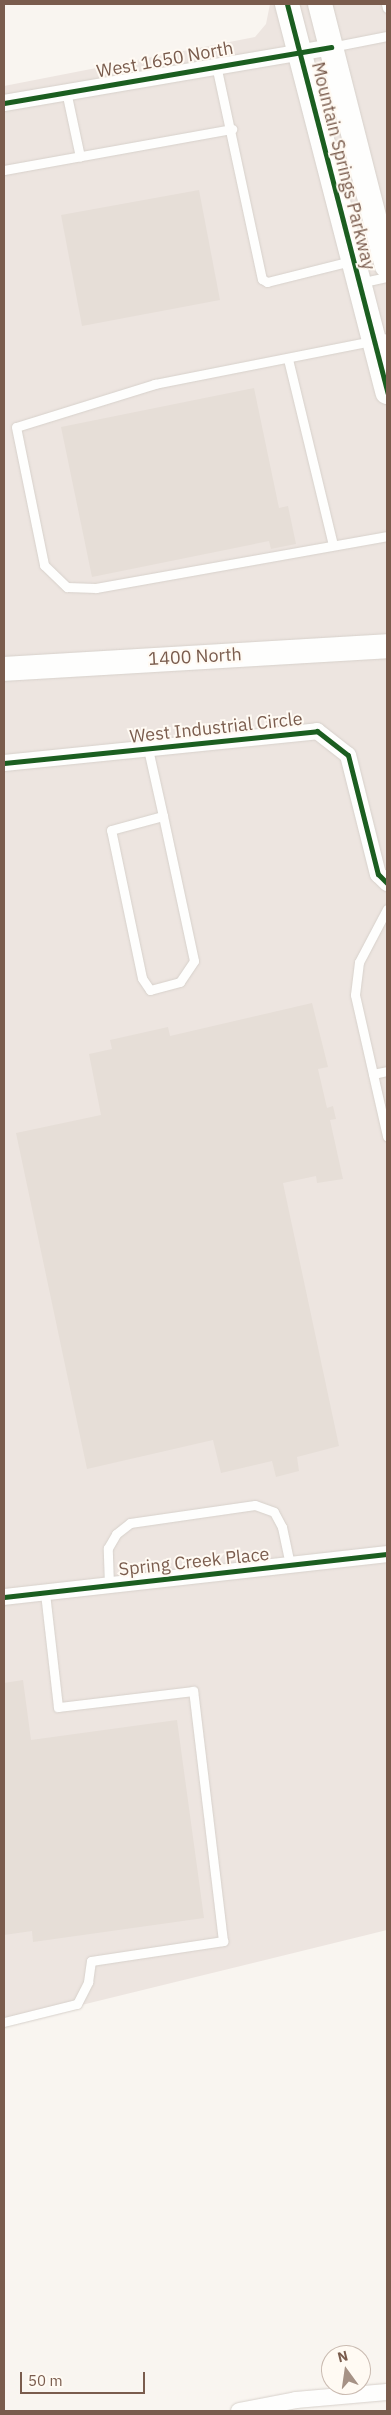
<!DOCTYPE html>
<style>
body{margin:0}
#map{position:relative;width:391px;height:2415px;overflow:hidden;background:#f9f5f0;font-family:"IBM Plex Sans",sans-serif}
div>[style]{position:absolute}
.industrial>*{inset:0;background:#ede5e0}
.building>*{inset:0;background:#e6ded7}
.roads{filter:drop-shadow(0 0 1px #d7d1cb) drop-shadow(0 0 1px #d7d1cb)}
.lane>*{height:9px;margin:-4.5px;padding:0 4.5px;transform-origin:4.5px;border-radius:4.5px;background:#fefefd}
.street>*{height:16px;margin:-8px;padding:0 8px;transform-origin:8px;border-radius:8px;background:#fefefd}
.secondary>*{height:24px;margin:-12px;padding:0 12px;transform-origin:12px;border-radius:12px;background:#fefefd}
.cycleway>*{height:5px;margin:-2.5px;padding:0 2.5px;transform-origin:2.5px;border-radius:2.5px;background:#1b5e20}
span{translate:-50% -50%;white-space:nowrap;text-align:center;line-height:1.15;-webkit-text-stroke:4px #fffaf3;paint-order:stroke}
.street-label{font-size:18px;color:#7a5c4d}
.frame{position:absolute;inset:0;border:5px solid #7a5c4d;pointer-events:none}
.north{position:absolute;left:321px;top:2345px;width:50px;height:50px;box-sizing:border-box;background:#fffaf3;border:1px solid #cabbb1;border-radius:50%;rotate:346deg;font-size:14px;font-weight:700;line-height:20px;text-align:center;color:#7a5c4d}
.north::after{content:'';display:block;margin:auto;width:18px;height:22px;background:#a69286;clip-path:polygon(50% 0,100% 100%,50% 72%,0 100%)}
.scale{position:absolute;left:20px;top:2372px;width:125px;height:22px;box-sizing:border-box;border:2px solid #7a5c4d;border-top:0;padding-left:6px;font-size:15px;line-height:18px;white-space:nowrap;color:#7a5c4d;-webkit-text-stroke:4px #fffaf3;paint-order:stroke}
</style>
<div id="map">
<div class="industrial">
<i style="clip-path:polygon(270px 4px,387px 4px,387px 1930px,4px 2024px,4px 86px,255px 37px,266px 24px)"></i>
</div>
<div class="building">
<i style="clip-path:polygon(199px 190px,220px 300px,82px 326px,61px 215px)"></i>
<i style="clip-path:polygon(254px 388px,279px 508px,288px 506px,296px 544px,271px 549px,269px 541px,92px 577px,61px 427px)"></i>
<i style="clip-path:polygon(312px 1003px,328px 1067px,318px 1069px,327px 1108px,333px 1106px,336px 1119px,330px 1120px,343px 1179px,317px 1183px,316px 1176px,283px 1183px,339px 1446px,297px 1457px,299px 1471px,276px 1477px,272px 1461px,221px 1473px,213px 1440px,87px 1469px,16px 1133px,101px 1115px,89px 1054px,112px 1049px,110px 1040px,168px 1027px,170px 1036px)"></i>
<i style="clip-path:polygon(23px 1680px,31px 1740px,177px 1720px,204px 1918px,33px 1942px,32px 1931px,4px 1935px,4px 1683px)"></i>
</div>
<div class="roads">
<div class="lane">
<i style="left:386px;top:4px;width:4px;rotate:76deg"></i>
<i style="left:331px;top:47px;width:57px;rotate:-11.1deg"></i>
<i style="left:216px;top:65px;width:219px;rotate:77.9deg"></i>
<i style="left:262px;top:279px;width:6px;rotate:31deg"></i>
<i style="left:267px;top:282px;width:120px;rotate:-14deg"></i>
<i style="left:66px;top:91px;width:67px;rotate:78deg"></i>
<i style="left:4px;top:170px;width:232px;rotate:-10.2deg"></i>
<i style="left:359px;top:283px;width:29px;rotate:-12deg"></i>
<i style="left:387px;top:338px;width:237px;rotate:168.8deg"></i>
<i style="left:155px;top:384px;width:145px;rotate:162.8deg"></i>
<i style="left:16px;top:427px;width:141px;rotate:78.5deg"></i>
<i style="left:44px;top:565px;width:32px;rotate:44deg"></i>
<i style="left:67px;top:587px;width:29px;rotate:2deg"></i>
<i style="left:96px;top:588px;width:296px;rotate:-10.1deg"></i>
<i style="left:288px;top:359px;width:191px;rotate:76.4deg"></i>
<i style="left:148px;top:749px;width:69px;rotate:77.4deg"></i>
<i style="left:163px;top:816px;width:148px;rotate:77.9deg"></i>
<i style="left:194px;top:961px;width:25px;rotate:124deg"></i>
<i style="left:180px;top:982px;width:31px;rotate:165deg"></i>
<i style="left:150px;top:990px;width:14px;rotate:-124deg"></i>
<i style="left:142px;top:978px;width:151px;rotate:-101.8deg"></i>
<i style="left:111px;top:830px;width:54px;rotate:-15.1deg"></i>
<i style="left:387px;top:909px;width:60px;rotate:117.8deg"></i>
<i style="left:359px;top:962px;width:33px;rotate:97deg"></i>
<i style="left:355px;top:995px;width:145px;rotate:77.2deg"></i>
<i style="left:373px;top:1074px;width:14px;rotate:-12deg"></i>
<i style="left:109px;top:1585px;width:37px;rotate:-92deg"></i>
<i style="left:108px;top:1548px;width:16px;rotate:-60deg"></i>
<i style="left:116px;top:1534px;width:18px;rotate:-38deg"></i>
<i style="left:130px;top:1523px;width:126px;rotate:-8.2deg"></i>
<i style="left:255px;top:1505px;width:20px;rotate:20deg"></i>
<i style="left:274px;top:1512px;width:17px;rotate:62deg"></i>
<i style="left:282px;top:1527px;width:39px;rotate:78deg"></i>
<i style="left:4px;top:2022px;width:75px;rotate:-13.9deg"></i>
<i style="left:77px;top:2004px;width:25px;rotate:-63deg"></i>
<i style="left:88px;top:1982px;width:21px;rotate:-82deg"></i>
<i style="left:91px;top:1961px;width:134px;rotate:-8.6deg"></i>
<i style="left:223px;top:1941px;width:252px;rotate:-96.8deg"></i>
<i style="left:193px;top:1691px;width:136px;rotate:173.2deg"></i>
<i style="left:58px;top:1707px;width:115px;rotate:-96.5deg"></i>
</div>
<div class="street">
<i style="left:4px;top:103px;width:332px;rotate:-9.7deg"></i>
<i style="left:4px;top:763px;width:315px;rotate:-5.8deg"></i>
<i style="left:317px;top:731px;width:39px;rotate:38deg"></i>
<i style="left:348px;top:755px;width:123px;rotate:75.9deg"></i>
<i style="left:378px;top:874px;width:13px;rotate:45deg"></i>
<i style="left:4px;top:1597px;width:385px;rotate:-6.4deg"></i>
<i style="left:239px;top:2411px;width:58px;rotate:-10.9deg"></i>
<i style="left:296px;top:2400px;width:91px;rotate:-5deg"></i>
</div>
<div class="secondary">
<i style="left:287px;top:4px;width:401px;rotate:75.5deg"></i>
<i style="left:320px;top:4px;width:270px;rotate:75.7deg"></i>
<i style="left:4px;top:669px;width:384px;rotate:-3.4deg"></i>
</div>
</div>
<div class="cycleway">
<i style="left:287px;top:4px;width:401px;rotate:75.5deg"></i>
<i style="left:4px;top:103px;width:332px;rotate:-9.7deg"></i>
<i style="left:4px;top:763px;width:315px;rotate:-5.8deg"></i>
<i style="left:317px;top:731px;width:39px;rotate:38deg"></i>
<i style="left:348px;top:755px;width:123px;rotate:75.9deg"></i>
<i style="left:378px;top:874px;width:13px;rotate:45deg"></i>
<i style="left:4px;top:1597px;width:385px;rotate:-6.4deg"></i>
</div>
<div class="street-label">
<span style="left:165px;top:60px;rotate:-10deg">West 1650 North</span>
<span style="left:343px;top:166px;rotate:76deg">Mountain Springs Parkway</span>
<span style="left:195px;top:657px;rotate:-3deg">1400 North</span>
<span style="left:216px;top:728px;rotate:-6deg">West Industrial Circle</span>
<span style="left:194px;top:1562px;rotate:-6deg">Spring Creek Place</span>
</div>
<div class="frame"></div>
<div class="north">N</div>
<div class="scale">50 m</div>
</div>
